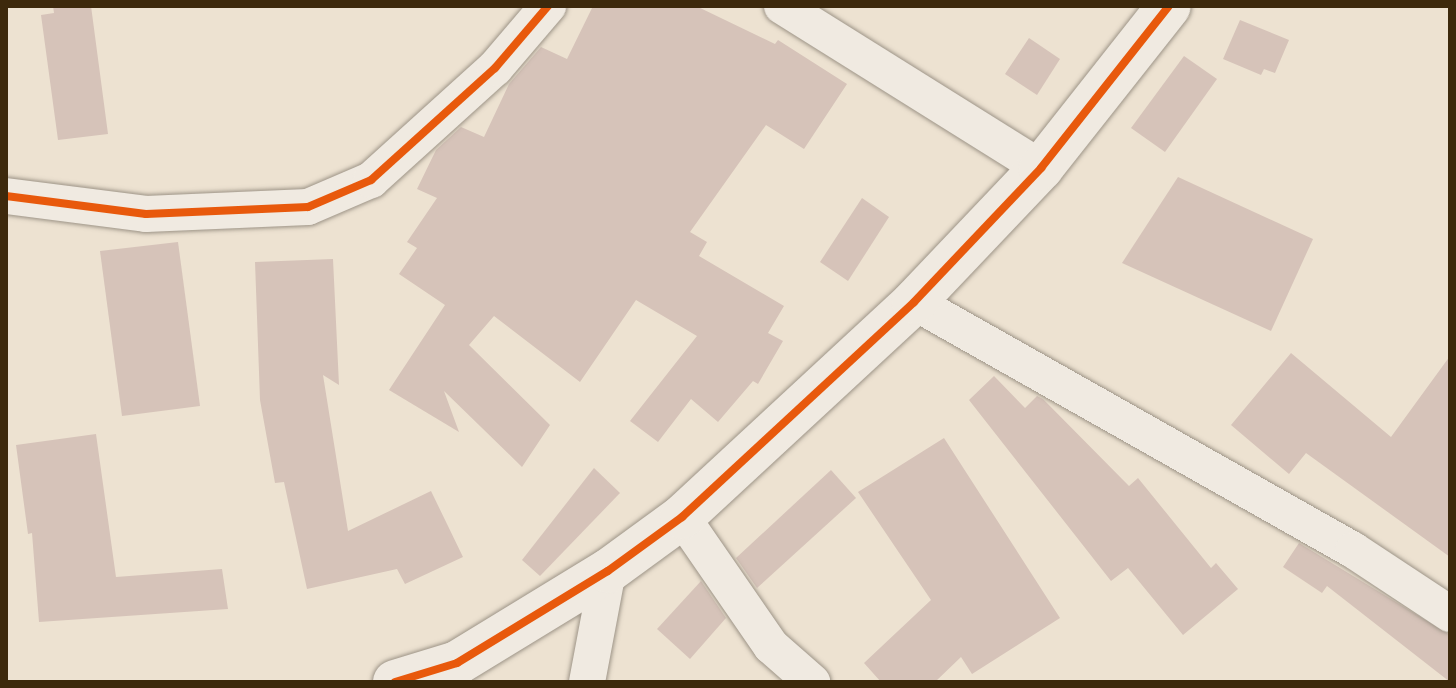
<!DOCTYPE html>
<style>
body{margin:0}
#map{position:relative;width:1456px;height:688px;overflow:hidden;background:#ede2d1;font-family:"IM FELL Double Pica",serif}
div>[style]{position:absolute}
.building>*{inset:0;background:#d6c3b9}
.roads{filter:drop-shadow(0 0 2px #9d9487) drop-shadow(0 0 2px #9d9487)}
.minor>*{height:36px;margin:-18px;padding:0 18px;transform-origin:18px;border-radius:18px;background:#f0eae1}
.tertiary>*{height:44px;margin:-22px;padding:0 22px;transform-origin:22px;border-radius:22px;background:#f0eae1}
.cycleway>*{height:8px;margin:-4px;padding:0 4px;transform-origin:4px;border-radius:4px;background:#e8590c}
span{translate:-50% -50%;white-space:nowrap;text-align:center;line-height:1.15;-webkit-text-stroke:6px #fbedd9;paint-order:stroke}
.frame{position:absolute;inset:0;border:8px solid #3d290c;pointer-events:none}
</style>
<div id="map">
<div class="building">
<i style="clip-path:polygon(53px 6px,91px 6px,108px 134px,58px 140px,41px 15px,54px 13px)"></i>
<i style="clip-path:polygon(593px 6px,696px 6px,775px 44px,778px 40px,847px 84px,804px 149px,766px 125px,690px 232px,707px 242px,699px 256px,784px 306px,768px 333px,783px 341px,758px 384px,753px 381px,718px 422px,691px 399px,658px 442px,630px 421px,697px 336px,636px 300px,580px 382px,494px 316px,469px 345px,550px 425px,522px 467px,444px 391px,459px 432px,389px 390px,445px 305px,399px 274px,417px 248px,407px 242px,437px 198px,417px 189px,436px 150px,461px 127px,484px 137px,509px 84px,541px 47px,567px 59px)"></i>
<i style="clip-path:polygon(1240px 20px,1289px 40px,1275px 73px,1264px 69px,1261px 75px,1223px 59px)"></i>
<i style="clip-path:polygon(1029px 38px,1060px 59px,1037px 95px,1005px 74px)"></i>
<i style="clip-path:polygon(1184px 56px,1217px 79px,1165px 152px,1131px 128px)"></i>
<i style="clip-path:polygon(1178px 177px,1313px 239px,1271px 331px,1122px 263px)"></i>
<i style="clip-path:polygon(862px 198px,889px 217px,848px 281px,820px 262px)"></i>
<i style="clip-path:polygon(178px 242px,200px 406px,122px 416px,100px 251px)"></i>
<i style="clip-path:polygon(333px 259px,339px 385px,323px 375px,348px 531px,431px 491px,463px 557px,405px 584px,397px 569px,307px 589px,284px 482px,275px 483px,260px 400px,255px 262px)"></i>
<i style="clip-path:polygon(1291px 353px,1391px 437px,1450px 356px,1450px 557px,1306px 453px,1289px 474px,1231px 425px)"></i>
<i style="clip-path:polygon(994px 376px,1025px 408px,1037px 396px,1043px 399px,1129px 486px,1138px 478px,1211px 568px,1216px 563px,1238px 589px,1183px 635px,1128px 568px,1111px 581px,969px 400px)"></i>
<i style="clip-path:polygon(96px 434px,116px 577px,222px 569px,228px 609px,39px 622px,32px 533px,28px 534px,16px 445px)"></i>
<i style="clip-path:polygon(944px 438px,1060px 618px,972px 674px,961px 657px,935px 682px,881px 682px,864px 663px,931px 600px,858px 492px)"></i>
<i style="clip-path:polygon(594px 468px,620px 493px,540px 576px,522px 560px)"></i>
<i style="clip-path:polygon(831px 470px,856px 498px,757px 588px,736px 558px)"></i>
<i style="clip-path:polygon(1299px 543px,1450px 635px,1450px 682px,1327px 586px,1322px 593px,1283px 567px)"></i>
<i style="clip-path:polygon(701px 581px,726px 618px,690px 659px,657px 629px)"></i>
</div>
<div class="roads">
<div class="minor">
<i style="left:782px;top:6px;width:305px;rotate:32deg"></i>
<i style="left:6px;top:196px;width:141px;rotate:7.3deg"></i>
<i style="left:146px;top:214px;width:162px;rotate:-2.5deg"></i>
<i style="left:308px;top:207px;width:69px;rotate:-23.2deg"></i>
<i style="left:371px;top:180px;width:167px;rotate:-42.1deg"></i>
<i style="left:495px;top:68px;width:82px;rotate:-49.5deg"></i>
<i style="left:914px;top:302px;width:504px;rotate:29.46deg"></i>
<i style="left:1353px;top:550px;width:116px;rotate:33.4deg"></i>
<i style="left:682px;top:517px;width:157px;rotate:55.4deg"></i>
<i style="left:771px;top:646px;width:55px;rotate:41.3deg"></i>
<i style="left:587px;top:682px;width:113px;rotate:-79.3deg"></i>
</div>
<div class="tertiary">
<i style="left:395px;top:682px;width:65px;rotate:-17deg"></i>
<i style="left:457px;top:663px;width:177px;rotate:-31.4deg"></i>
<i style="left:608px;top:571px;width:92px;rotate:-36.1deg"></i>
<i style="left:682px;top:517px;width:316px;rotate:-42.8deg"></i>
<i style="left:914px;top:302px;width:185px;rotate:-46.5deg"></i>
<i style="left:1041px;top:168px;width:206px;rotate:-51.7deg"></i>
</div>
</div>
<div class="cycleway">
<i style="left:6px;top:196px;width:141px;rotate:7.3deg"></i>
<i style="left:146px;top:214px;width:162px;rotate:-2.5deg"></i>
<i style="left:308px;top:207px;width:69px;rotate:-23.2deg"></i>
<i style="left:371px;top:180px;width:167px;rotate:-42.1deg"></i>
<i style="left:495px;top:68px;width:82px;rotate:-49.5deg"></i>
<i style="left:395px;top:682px;width:65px;rotate:-17deg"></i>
<i style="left:457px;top:663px;width:177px;rotate:-31.4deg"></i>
<i style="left:608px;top:571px;width:92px;rotate:-36.1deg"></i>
<i style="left:682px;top:517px;width:316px;rotate:-42.8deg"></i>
<i style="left:914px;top:302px;width:185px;rotate:-46.5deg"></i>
<i style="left:1041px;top:168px;width:206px;rotate:-51.7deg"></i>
</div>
<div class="frame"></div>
</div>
